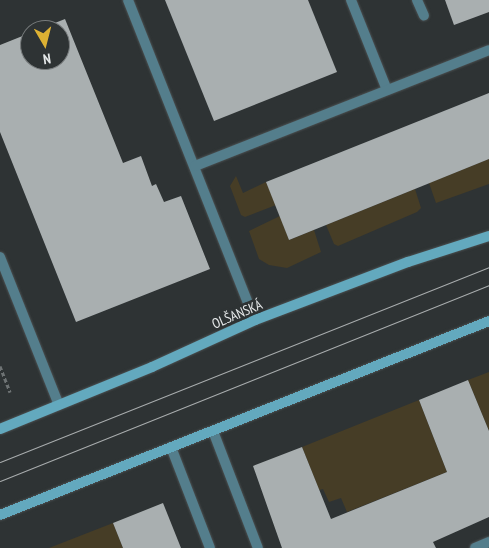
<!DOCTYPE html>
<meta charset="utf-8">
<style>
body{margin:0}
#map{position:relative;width:489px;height:548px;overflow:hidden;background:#2e3334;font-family:"PT Sans Narrow",sans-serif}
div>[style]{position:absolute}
.green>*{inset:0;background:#463d26}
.building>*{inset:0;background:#a9afb0}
.path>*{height:3px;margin-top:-1.5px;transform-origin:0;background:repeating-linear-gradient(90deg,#6e7374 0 4px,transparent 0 6.5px)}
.roads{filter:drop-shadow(0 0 1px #4b5051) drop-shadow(0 0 1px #4b5051)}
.lane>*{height:10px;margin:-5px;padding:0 5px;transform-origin:5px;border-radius:5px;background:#547e8c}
.street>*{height:10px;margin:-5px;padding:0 5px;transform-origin:5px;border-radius:5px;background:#547e8c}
.secondary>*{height:10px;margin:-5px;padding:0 5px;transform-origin:5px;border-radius:5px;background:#63a9be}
.tram>*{height:1px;margin:-0.5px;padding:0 0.5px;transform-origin:0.5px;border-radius:0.5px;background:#a9adae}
span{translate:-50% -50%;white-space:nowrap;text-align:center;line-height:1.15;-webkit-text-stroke:5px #2e3334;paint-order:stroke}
.street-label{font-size:14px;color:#e5e8e9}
.north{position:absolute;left:20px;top:20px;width:50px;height:50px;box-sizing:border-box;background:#2e3334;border:1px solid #777b7c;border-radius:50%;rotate:172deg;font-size:14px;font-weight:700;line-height:20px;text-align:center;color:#e5e8e9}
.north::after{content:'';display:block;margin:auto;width:18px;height:22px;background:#ddb133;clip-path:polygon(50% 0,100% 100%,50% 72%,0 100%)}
</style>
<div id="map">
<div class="green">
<i style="clip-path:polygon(489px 159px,489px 184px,436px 203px,429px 183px)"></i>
<i style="clip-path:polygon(236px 176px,243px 193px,266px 182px,276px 205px,245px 217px,241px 215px,230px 186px)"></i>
<i style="clip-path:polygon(415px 189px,421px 208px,417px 212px,338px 246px,334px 244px,326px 225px)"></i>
<i style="clip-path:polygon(280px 216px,289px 240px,314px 230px,321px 252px,287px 268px,269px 265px,259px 259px,249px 231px)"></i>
<i style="clip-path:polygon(489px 372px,489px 431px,468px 380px)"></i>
<i style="clip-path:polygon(419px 400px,447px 472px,347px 512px,341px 498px,329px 502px,323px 489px,319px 490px,302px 447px)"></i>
<i style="clip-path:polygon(113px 523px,123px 548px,49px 548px)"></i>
</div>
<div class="building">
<i style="clip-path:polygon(165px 0,308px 0,337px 72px,214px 121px)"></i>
<i style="clip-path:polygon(445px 0,489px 0,489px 12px,454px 25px)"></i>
<i style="clip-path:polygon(65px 19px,123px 163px,141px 156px,152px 186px,156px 184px,164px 202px,181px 196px,210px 269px,76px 322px,0 132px,0 45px,30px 33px,30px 60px,60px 60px,60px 30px,37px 30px)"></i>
<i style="clip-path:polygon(489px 93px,489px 159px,289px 240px,266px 182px)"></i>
<i style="clip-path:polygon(468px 380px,489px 431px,489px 517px,433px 542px,436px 548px,282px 548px,253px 466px,302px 447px,331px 519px,447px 472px,419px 400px)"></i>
<i style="clip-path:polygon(163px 503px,181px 548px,123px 548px,113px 523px)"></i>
</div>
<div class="path">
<i style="left:0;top:366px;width:28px;rotate:69deg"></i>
</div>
<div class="roads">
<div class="lane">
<i style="left:128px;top:0;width:344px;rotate:68.4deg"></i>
<i style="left:351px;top:0;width:97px;rotate:68.2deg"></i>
<i style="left:417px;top:0;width:17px;rotate:66deg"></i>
<i style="left:195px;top:166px;width:316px;rotate:-21.5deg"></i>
<i style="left:0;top:257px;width:159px;rotate:68.3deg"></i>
<i style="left:213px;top:431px;width:125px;rotate:69deg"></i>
<i style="left:171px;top:447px;width:108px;rotate:68.9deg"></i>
</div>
<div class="street">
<i style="left:475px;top:548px;width:15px;rotate:-23deg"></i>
</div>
<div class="secondary">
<i style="left:0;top:429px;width:164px;rotate:-22.2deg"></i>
<i style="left:152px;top:367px;width:113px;rotate:-24.5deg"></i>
<i style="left:255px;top:320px;width:164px;rotate:-20.8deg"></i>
<i style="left:408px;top:262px;width:85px;rotate:-17.8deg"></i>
<i style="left:0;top:515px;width:526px;rotate:-21.64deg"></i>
</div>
</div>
<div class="tram">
<i style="left:0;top:462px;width:526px;rotate:-21.74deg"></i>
<i style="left:0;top:481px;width:527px;rotate:-21.84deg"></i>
</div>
<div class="street-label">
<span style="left:237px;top:314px;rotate:-23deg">OLŠANSKÁ</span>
</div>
<div class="north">N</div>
</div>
